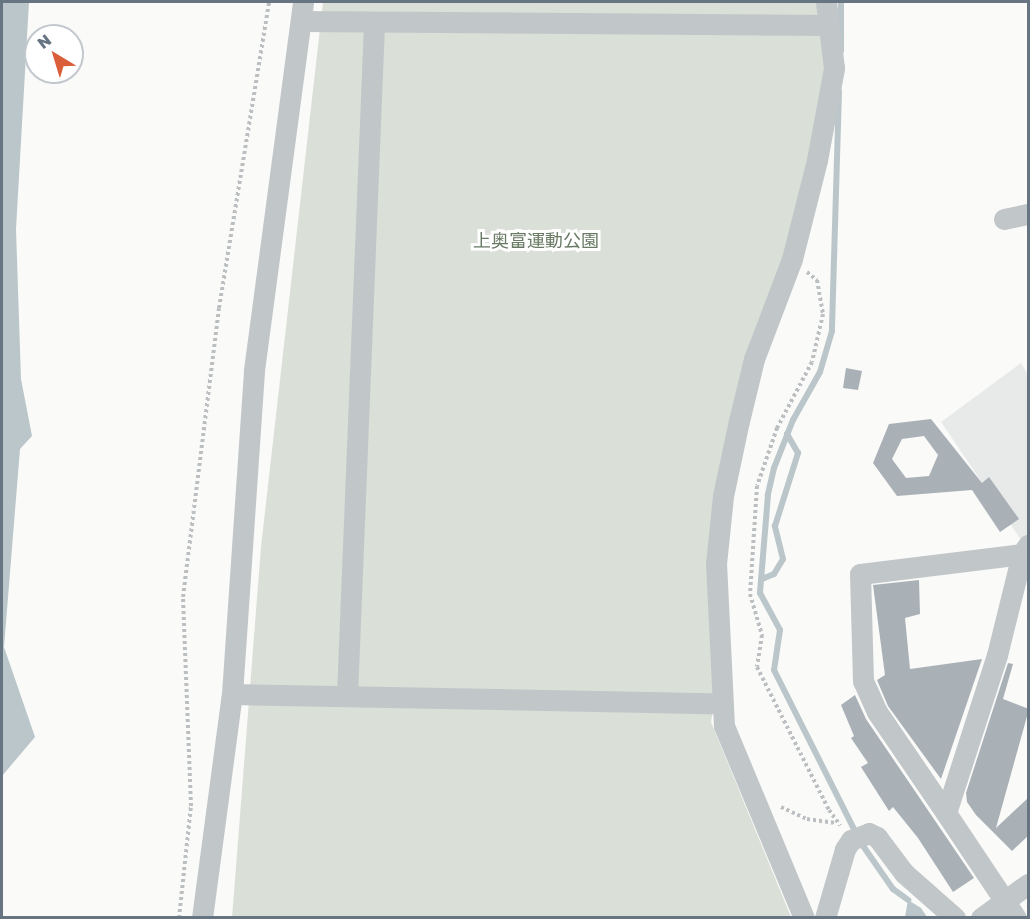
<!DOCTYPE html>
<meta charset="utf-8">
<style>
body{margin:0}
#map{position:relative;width:1030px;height:919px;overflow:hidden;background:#fafaf8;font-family:"Golos Text","Noto Sans JP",sans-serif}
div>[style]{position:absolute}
.built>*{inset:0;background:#e8e9e9}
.green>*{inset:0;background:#dadfd7}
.water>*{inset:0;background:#bbc6ca}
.stream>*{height:6px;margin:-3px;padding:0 3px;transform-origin:3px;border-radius:3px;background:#bbc6ca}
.building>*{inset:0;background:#a9b1b7}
.path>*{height:4px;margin-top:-2px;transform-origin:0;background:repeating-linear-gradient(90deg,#bcbfc1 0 3px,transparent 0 6px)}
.minor>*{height:21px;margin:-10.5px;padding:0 10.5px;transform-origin:10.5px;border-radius:10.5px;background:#c1c6c9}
span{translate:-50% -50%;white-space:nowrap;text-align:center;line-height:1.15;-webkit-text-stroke:6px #fff;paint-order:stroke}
.park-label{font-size:18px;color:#697a65}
.frame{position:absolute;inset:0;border:3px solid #667581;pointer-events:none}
.north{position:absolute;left:24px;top:24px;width:60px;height:60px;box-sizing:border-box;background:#fff;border:2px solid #c2c8cd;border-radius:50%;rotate:322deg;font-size:16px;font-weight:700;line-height:24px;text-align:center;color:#667581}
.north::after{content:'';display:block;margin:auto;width:21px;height:27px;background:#d95e39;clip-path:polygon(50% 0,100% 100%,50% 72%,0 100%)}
</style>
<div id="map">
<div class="built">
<i style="clip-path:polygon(1021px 363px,1028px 375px,1028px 535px,1021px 540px,941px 422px)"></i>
</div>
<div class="green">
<i style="clip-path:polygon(323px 2px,822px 2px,829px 71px,786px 250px,718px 482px,717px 686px,711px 722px,791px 917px,232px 918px,261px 547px)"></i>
</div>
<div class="water">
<i style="clip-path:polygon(2px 2px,29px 2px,16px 229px,21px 379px,32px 436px,20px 449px,4px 647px,35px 737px,2px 776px)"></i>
<i style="clip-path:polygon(908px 900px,921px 908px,927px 917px,905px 917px)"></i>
</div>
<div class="stream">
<i style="left:841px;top:2px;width:49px;rotate:90deg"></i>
<i style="left:839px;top:91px;width:240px;rotate:91.7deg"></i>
<i style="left:832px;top:331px;width:43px;rotate:106.3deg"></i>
<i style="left:820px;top:372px;width:55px;rotate:119.4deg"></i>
<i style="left:793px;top:420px;width:52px;rotate:111.6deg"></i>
<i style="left:774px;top:468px;width:28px;rotate:103deg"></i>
<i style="left:768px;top:495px;width:98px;rotate:94.7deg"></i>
<i style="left:760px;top:593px;width:42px;rotate:61.6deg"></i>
<i style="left:780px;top:630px;width:40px;rotate:98.5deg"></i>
<i style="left:774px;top:670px;width:194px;rotate:63.3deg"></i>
<i style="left:861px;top:843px;width:56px;rotate:55.2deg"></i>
<i style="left:893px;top:889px;width:19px;rotate:36deg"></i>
<i style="left:762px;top:579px;width:13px;rotate:-23deg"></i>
<i style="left:774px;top:574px;width:17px;rotate:-59deg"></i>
<i style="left:783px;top:559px;width:34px;rotate:-104deg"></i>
<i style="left:775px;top:526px;width:77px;rotate:-72.5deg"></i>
<i style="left:798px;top:453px;width:22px;rotate:-120deg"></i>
</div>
<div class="building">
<i style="clip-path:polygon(846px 368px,862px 371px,858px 390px,843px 388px)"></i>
<i style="clip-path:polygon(evenodd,931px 419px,982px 483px,989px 477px,1019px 519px,1000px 532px,972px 490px,897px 496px,873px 463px,889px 424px,931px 419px,924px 436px,938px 455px,929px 476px,906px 478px,892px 459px,902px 439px,924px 436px)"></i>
<i style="clip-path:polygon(919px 580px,920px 614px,905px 618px,910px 669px,982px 659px,941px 779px,888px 706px,877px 680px,885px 675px,873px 585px)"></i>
<i style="clip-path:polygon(1008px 663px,1013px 664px,1003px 699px,1029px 709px,996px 828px,1029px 797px,1029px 835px,1012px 851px,976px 815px,967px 802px,966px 793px)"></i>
<i style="clip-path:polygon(855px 695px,866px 719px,974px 878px,953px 892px,918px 838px,893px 807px,889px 811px,861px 767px,868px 763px,851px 738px,854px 736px,841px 705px)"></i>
</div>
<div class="path">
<i style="left:807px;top:272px;width:13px;rotate:39deg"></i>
<i style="left:817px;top:280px;width:35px;rotate:80deg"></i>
<i style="left:823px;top:314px;width:49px;rotate:102.9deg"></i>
<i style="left:812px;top:362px;width:75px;rotate:117.9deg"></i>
<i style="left:777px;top:428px;width:61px;rotate:109deg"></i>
<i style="left:757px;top:486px;width:108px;rotate:93.7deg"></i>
<i style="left:750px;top:594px;width:43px;rotate:73.7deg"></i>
<i style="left:762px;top:635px;width:32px;rotate:99deg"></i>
<i style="left:757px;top:667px;width:160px;rotate:63.3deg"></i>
<i style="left:829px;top:810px;width:19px;rotate:54deg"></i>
<i style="left:781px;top:807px;width:29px;rotate:25deg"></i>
<i style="left:807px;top:819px;width:29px;rotate:8deg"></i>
<i style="left:179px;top:918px;width:113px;rotate:-83.9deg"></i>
<i style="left:191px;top:806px;width:209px;rotate:-92.2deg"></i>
<i style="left:183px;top:597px;width:291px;rotate:-82.9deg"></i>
<i style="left:219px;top:308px;width:310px;rotate:-80.7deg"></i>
</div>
<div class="minor">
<i style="left:301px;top:21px;width:528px;rotate:0.43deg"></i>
<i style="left:1004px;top:219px;width:25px;rotate:-12deg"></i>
<i style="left:232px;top:694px;width:490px;rotate:1.1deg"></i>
<i style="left:347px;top:696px;width:673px;rotate:-87.7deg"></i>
<i style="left:946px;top:813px;width:122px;rotate:-124.3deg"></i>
<i style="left:877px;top:712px;width:34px;rotate:-114deg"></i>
<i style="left:863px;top:681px;width:107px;rotate:-91.6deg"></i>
<i style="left:860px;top:574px;width:163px;rotate:-7deg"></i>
<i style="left:202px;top:918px;width:226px;rotate:-82.4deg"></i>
<i style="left:232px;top:694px;width:325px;rotate:-86.1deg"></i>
<i style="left:254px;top:370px;width:371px;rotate:-82.4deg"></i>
<i style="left:804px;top:918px;width:208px;rotate:-112.6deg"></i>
<i style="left:724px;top:726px;width:162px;rotate:-92.8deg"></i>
<i style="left:716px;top:564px;width:68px;rotate:-84.1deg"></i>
<i style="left:723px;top:496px;width:77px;rotate:-78deg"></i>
<i style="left:739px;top:421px;width:64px;rotate:-76.4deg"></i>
<i style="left:754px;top:359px;width:107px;rotate:-69.2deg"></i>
<i style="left:792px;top:259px;width:102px;rotate:-75.8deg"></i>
<i style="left:817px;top:160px;width:94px;rotate:-79.5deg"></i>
<i style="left:834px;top:68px;width:66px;rotate:-96.9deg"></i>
<i style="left:825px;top:918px;width:72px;rotate:-73.8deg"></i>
<i style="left:845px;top:849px;width:11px;rotate:-56deg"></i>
<i style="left:851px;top:840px;width:19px;rotate:-21deg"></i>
<i style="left:869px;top:833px;width:9px;rotate:27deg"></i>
<i style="left:877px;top:837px;width:45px;rotate:53.1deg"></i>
<i style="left:904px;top:873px;width:68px;rotate:41.4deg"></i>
<i style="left:981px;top:918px;width:58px;rotate:-35.9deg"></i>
<i style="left:1016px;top:918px;width:126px;rotate:-123.7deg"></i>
<i style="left:946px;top:813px;width:166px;rotate:-72.1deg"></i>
<i style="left:997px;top:655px;width:104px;rotate:-76.1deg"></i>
<i style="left:1022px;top:554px;width:11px;rotate:-56deg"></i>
</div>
<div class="park-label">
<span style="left:536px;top:240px">上奥富運動公園</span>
</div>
<div class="frame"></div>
<div class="north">N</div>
</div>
